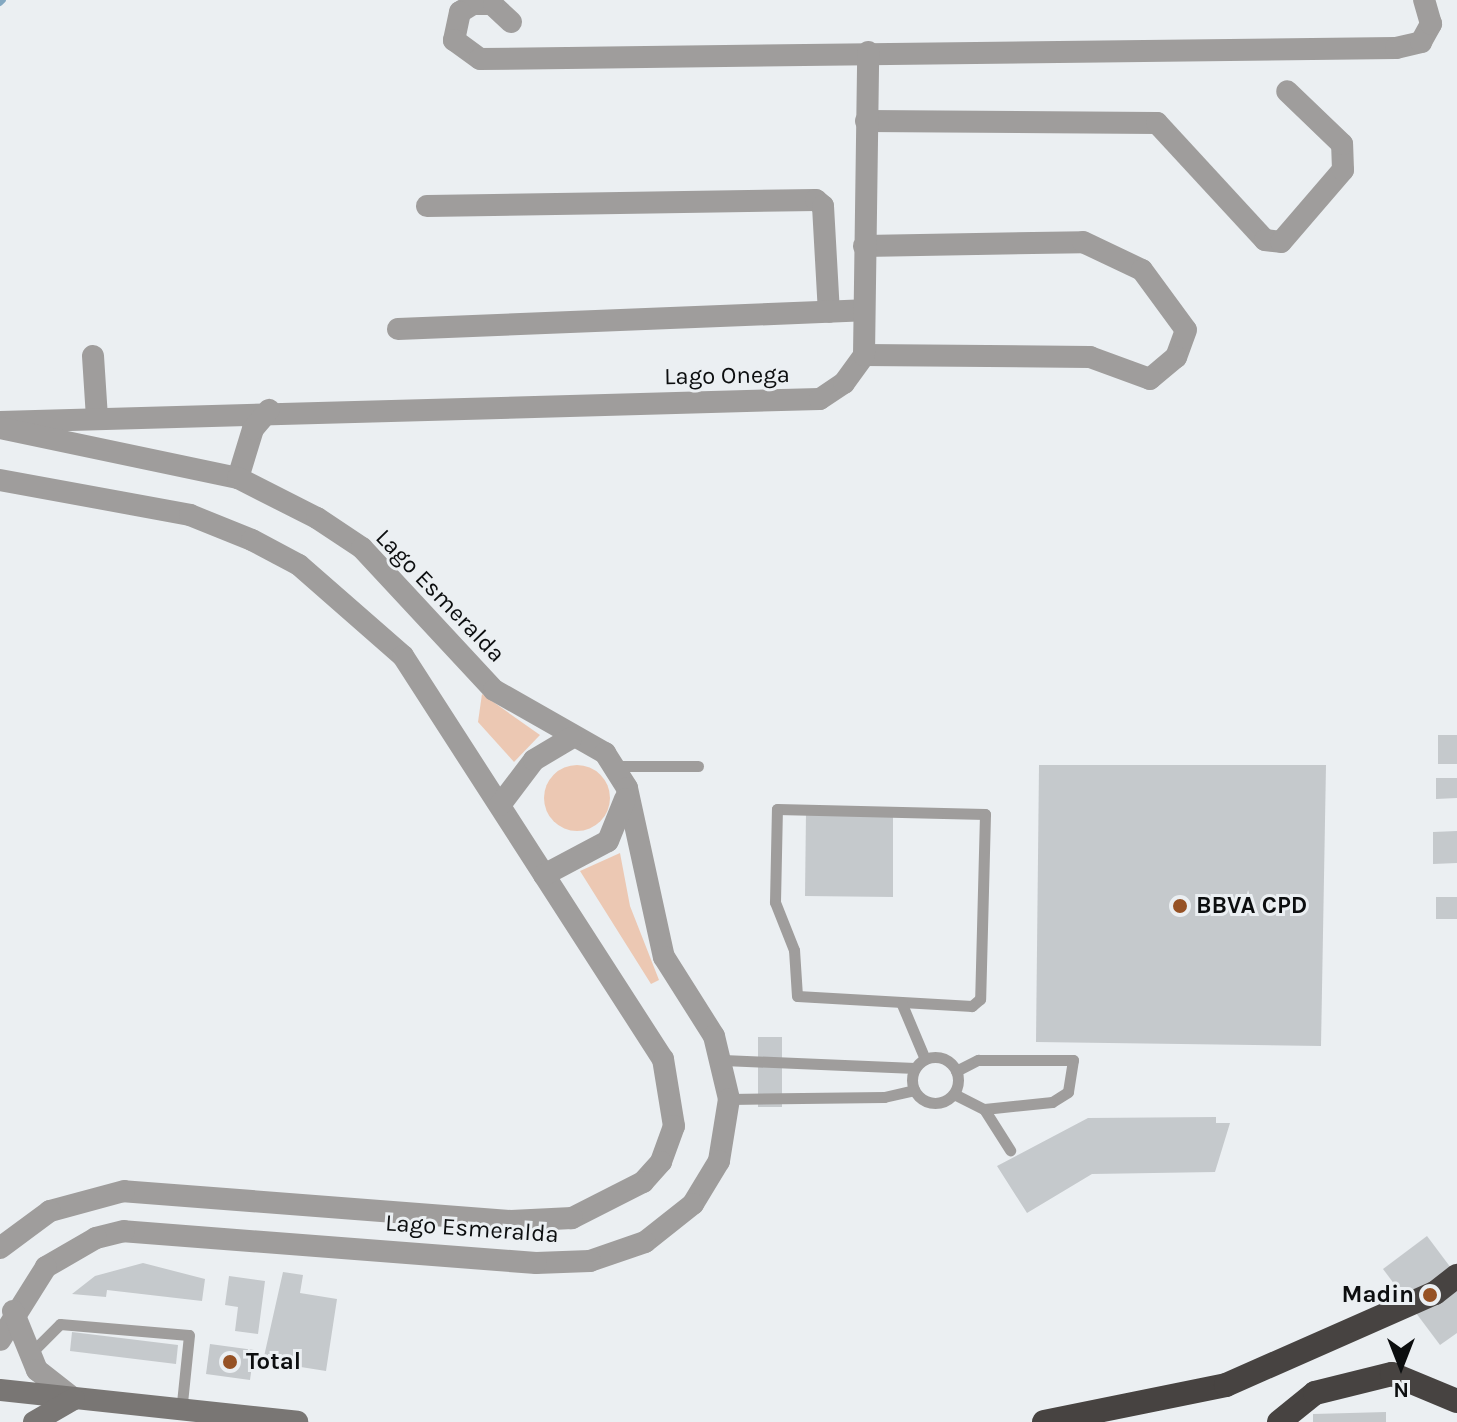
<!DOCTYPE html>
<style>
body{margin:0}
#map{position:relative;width:1457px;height:1422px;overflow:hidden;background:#ebeff2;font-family:Karla,sans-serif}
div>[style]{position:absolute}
.green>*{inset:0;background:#ecc8b3}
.round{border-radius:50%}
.stream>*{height:6px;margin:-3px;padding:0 3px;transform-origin:3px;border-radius:3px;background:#83a8c1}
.building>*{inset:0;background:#c5c9cc}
.service>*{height:11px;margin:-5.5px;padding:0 5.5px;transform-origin:5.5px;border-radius:5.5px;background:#9f9d9c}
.service>.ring{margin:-5.5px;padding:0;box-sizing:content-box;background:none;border:11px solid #9f9d9c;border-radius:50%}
.minor>*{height:22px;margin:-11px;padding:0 11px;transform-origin:11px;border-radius:11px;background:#9f9d9c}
.tertiary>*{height:22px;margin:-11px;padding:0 11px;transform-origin:11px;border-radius:11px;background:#9f9d9c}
.secondary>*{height:22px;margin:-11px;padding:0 11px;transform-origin:11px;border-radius:11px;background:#797674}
.motorway>*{height:24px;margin:-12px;padding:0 12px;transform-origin:12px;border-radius:12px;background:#474341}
.dots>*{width:22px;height:22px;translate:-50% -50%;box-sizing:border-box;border:4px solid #ebeff2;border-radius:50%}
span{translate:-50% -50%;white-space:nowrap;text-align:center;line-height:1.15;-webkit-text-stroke:6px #ebeff2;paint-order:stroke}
.street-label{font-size:24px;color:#0c0e0f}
.poi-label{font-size:24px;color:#0c0e0f;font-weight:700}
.left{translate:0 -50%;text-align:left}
.right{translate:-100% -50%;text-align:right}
.north{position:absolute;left:1361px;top:1326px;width:80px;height:80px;-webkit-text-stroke:6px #ebeff2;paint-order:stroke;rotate:180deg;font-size:22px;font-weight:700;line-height:32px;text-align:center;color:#0c0e0f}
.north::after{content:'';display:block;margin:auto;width:28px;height:36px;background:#0c0e0f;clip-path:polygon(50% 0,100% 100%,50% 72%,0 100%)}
</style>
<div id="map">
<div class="green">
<i style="clip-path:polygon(482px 694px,540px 735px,514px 762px,478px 722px)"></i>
<i class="round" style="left:544px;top:765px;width:66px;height:66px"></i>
<i style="clip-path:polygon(620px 853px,630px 906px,659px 980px,651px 984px,580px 871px)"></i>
</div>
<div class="stream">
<i style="left:0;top:3px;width:4px;rotate:-45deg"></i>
</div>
<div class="building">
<i style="clip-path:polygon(1438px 735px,1457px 735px,1457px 764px,1438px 764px)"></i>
<i style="clip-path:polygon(1039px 765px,1326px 765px,1321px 1046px,1036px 1042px)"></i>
<i style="clip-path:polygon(1436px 778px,1457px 778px,1457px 798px,1436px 799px)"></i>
<i style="clip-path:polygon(806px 812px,893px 812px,893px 897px,805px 896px)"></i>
<i style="clip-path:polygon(1457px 831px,1457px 863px,1433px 864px,1433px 832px)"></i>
<i style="clip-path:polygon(1436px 897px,1457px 897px,1457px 919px,1436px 919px)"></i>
<i style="clip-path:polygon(758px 1037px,782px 1037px,782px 1107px,758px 1107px)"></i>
<i style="clip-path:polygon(1216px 1117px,1216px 1123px,1230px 1123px,1215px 1172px,1092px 1174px,1027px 1213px,997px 1166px,1088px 1118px)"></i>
<i style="clip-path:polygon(1427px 1236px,1457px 1276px,1457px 1333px,1440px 1345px,1383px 1269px)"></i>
<i style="clip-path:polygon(143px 1263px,205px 1279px,202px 1301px,107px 1290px,106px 1297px,72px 1294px,95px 1276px)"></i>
<i style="clip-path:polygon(283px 1272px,303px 1275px,300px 1293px,337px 1299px,326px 1371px,263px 1361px)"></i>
<i style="clip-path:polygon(229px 1276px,265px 1281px,258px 1334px,235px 1331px,238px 1307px,225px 1305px)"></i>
<i style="clip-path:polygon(72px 1332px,178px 1345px,176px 1364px,70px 1351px)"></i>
<i style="clip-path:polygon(210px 1344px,254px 1350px,250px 1380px,206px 1374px)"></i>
<i style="clip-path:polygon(1386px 1412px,1386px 1422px,1313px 1422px,1313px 1414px)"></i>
</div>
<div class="service">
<i style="left:618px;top:766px;width:80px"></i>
<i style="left:777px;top:809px;width:208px;rotate:1.4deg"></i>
<i style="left:985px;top:814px;width:185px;rotate:91.5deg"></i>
<i style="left:980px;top:999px;width:11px;rotate:139deg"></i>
<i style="left:972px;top:1006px;width:175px;rotate:-176.7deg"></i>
<i style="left:797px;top:996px;width:46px;rotate:-93.7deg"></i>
<i style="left:794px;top:950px;width:52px;rotate:-111.6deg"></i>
<i style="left:775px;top:902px;width:93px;rotate:-88.8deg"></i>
<i style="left:901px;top:1002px;width:62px;rotate:67.2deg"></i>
<i class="ring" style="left:912px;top:1057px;width:35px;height:35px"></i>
<i style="left:723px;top:1060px;width:192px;rotate:2.4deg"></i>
<i style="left:956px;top:1071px;width:25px;rotate:-27deg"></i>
<i style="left:978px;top:1060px;width:95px"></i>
<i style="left:1073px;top:1060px;width:32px;rotate:99deg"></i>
<i style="left:1068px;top:1092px;width:19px;rotate:148deg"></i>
<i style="left:1052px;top:1102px;width:68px;rotate:174.1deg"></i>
<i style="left:954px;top:1094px;width:34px;rotate:27deg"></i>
<i style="left:984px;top:1109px;width:49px;rotate:57.6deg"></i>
<i style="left:729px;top:1099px;width:155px;rotate:-0.7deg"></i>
<i style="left:884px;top:1097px;width:31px;rotate:-13deg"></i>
<i style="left:29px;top:1355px;width:44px;rotate:-45deg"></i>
<i style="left:60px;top:1324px;width:129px;rotate:4.9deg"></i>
<i style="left:189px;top:1335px;width:77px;rotate:95.9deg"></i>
</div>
<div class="minor">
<i style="left:511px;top:22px;width:26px;rotate:-137deg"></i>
<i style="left:492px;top:4px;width:19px;rotate:180deg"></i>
<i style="left:473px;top:4px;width:15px;rotate:148deg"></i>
<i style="left:460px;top:12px;width:29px;rotate:102deg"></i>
<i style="left:454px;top:40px;width:32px;rotate:36deg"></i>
<i style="left:480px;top:59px;width:916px;rotate:-0.69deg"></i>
<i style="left:1396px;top:48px;width:26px;rotate:-13deg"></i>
<i style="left:1421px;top:42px;width:21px;rotate:-61deg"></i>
<i style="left:1431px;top:24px;width:25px;rotate:-106deg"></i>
<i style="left:866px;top:121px;width:291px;rotate:0.4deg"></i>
<i style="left:1157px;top:123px;width:159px;rotate:47.3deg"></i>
<i style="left:1265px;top:240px;width:16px;rotate:7deg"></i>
<i style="left:1281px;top:242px;width:95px;rotate:-49.3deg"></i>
<i style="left:1343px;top:170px;width:26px;rotate:-92deg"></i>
<i style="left:1342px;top:144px;width:76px;rotate:-136.1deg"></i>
<i style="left:427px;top:206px;width:389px;rotate:-0.9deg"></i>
<i style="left:816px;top:200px;width:9px;rotate:41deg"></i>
<i style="left:823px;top:206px;width:106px;rotate:86.8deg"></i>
<i style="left:864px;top:246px;width:219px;rotate:-1deg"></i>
<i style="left:1083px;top:242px;width:65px;rotate:25.4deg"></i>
<i style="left:1142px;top:270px;width:74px;rotate:53.7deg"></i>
<i style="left:1186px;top:330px;width:29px;rotate:110deg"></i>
<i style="left:1176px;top:357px;width:34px;rotate:140deg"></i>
<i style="left:1150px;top:379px;width:64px;rotate:-159.9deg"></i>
<i style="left:1090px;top:357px;width:226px;rotate:-179.5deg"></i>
<i style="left:398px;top:329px;width:466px;rotate:-2.3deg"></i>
<i style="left:93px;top:356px;width:62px;rotate:86.3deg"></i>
<i style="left:0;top:422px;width:820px;rotate:-1.61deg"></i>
<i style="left:820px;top:399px;width:29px;rotate:-34deg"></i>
<i style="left:844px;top:383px;width:34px;rotate:-54deg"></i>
<i style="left:864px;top:355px;width:303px;rotate:-89.2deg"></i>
<i style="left:238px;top:478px;width:51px;rotate:-73deg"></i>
<i style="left:253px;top:429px;width:25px;rotate:-50deg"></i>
</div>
<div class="tertiary">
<i style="left:0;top:428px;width:243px;rotate:11.9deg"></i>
<i style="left:238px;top:478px;width:89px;rotate:26.9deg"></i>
<i style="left:317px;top:518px;width:54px;rotate:33.7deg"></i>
<i style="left:362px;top:548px;width:194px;rotate:47.1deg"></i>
<i style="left:494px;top:690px;width:128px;rotate:29.6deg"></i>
<i style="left:605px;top:753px;width:41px;rotate:57.8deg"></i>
<i style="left:627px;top:788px;width:173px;rotate:77.7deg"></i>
<i style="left:664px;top:957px;width:93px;rotate:57.7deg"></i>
<i style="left:714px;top:1036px;width:65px;rotate:76.6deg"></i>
<i style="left:729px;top:1099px;width:63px;rotate:99.2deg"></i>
<i style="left:719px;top:1161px;width:50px;rotate:121.2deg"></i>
<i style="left:693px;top:1204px;width:61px;rotate:141.6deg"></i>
<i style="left:645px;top:1242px;width:58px;rotate:160.9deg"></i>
<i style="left:590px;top:1261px;width:54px;rotate:177.9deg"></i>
<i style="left:536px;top:1263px;width:413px;rotate:-175.6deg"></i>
<i style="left:124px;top:1231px;width:29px;rotate:166deg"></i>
<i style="left:96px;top:1238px;width:58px;rotate:149.9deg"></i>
<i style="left:46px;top:1267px;width:86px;rotate:122.2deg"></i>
<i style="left:0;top:480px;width:193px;rotate:10.4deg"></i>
<i style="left:190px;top:515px;width:67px;rotate:22deg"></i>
<i style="left:252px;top:540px;width:53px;rotate:28deg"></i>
<i style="left:299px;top:565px;width:138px;rotate:41.2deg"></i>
<i style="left:403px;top:656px;width:480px;rotate:57.2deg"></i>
<i style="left:663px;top:1059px;width:68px;rotate:80.7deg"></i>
<i style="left:674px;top:1126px;width:38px;rotate:110deg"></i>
<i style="left:661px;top:1162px;width:27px;rotate:132deg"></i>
<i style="left:643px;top:1182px;width:80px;rotate:153.1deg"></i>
<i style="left:572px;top:1218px;width:61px;rotate:177.2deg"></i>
<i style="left:511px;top:1221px;width:388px;rotate:-175.6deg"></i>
<i style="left:124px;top:1191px;width:77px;rotate:164.9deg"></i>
<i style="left:50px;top:1211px;width:62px;rotate:143.5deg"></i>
<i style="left:500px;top:805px;width:56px;rotate:-52.9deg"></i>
<i style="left:534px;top:760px;width:43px;rotate:-30.7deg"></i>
<i style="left:544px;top:875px;width:72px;rotate:-28deg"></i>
<i style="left:608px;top:841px;width:45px;rotate:-68deg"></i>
<i style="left:13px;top:1311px;width:64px;rotate:67.9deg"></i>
<i style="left:37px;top:1370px;width:47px;rotate:38.1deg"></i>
</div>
<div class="secondary">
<i style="left:0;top:1390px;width:299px;rotate:6.1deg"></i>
<i style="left:34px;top:1422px;width:46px;rotate:-29.9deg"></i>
</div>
<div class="motorway">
<i style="left:1044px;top:1422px;width:186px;rotate:-11.5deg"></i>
<i style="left:1226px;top:1385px;width:228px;rotate:-23.8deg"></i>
<i style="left:1435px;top:1293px;width:28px;rotate:-38deg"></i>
<i style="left:1279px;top:1422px;width:46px;rotate:-38.9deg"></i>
<i style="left:1315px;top:1393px;width:79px;rotate:-13.9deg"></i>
<i style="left:1392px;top:1374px;width:70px;rotate:22.6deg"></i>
</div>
<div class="dots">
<i style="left:1180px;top:906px;background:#965225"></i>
<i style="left:1430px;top:1295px;background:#965225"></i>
<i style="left:230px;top:1362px;background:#965225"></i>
</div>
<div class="street-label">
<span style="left:727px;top:376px;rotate:-1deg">Lago Onega</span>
<span style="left:440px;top:596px;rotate:46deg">Lago Esmeralda</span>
<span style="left:472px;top:1229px;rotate:4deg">Lago Esmeralda</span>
</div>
<div class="poi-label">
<span class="left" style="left:1196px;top:906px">BBVA CPD</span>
<span class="right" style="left:1414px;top:1295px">Madin</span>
<span class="left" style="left:246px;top:1362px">Total</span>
</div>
<div class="north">N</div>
</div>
